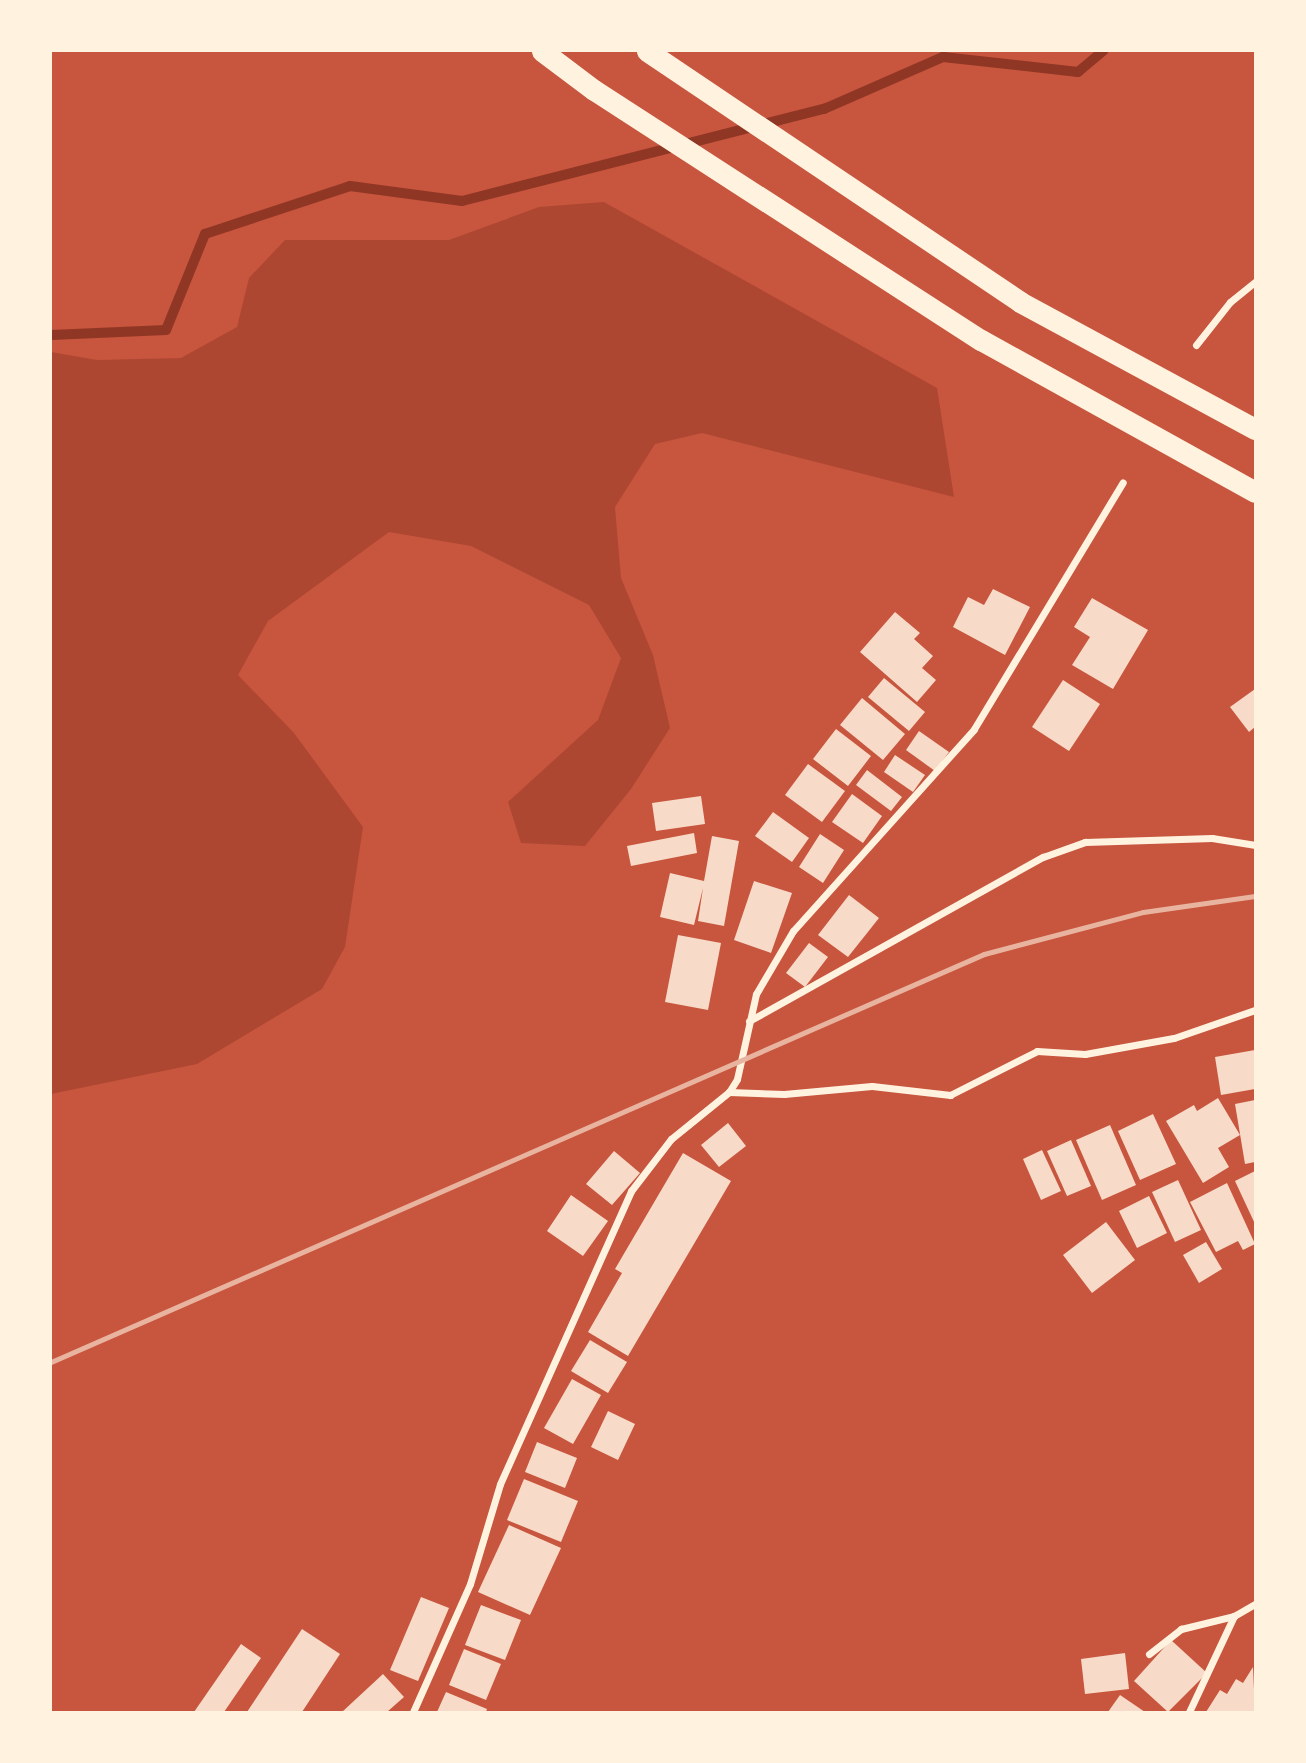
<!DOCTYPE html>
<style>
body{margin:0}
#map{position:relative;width:1306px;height:1763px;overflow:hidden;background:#c8553d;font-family:Georgia,serif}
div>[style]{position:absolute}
.green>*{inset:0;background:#ae4732}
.stream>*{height:10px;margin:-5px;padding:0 5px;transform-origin:5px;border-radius:5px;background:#8f3625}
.building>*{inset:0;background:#f7dbc8}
.minor>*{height:7px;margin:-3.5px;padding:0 3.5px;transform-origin:3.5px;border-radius:3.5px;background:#fff3e0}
.motorway>*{height:21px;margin:-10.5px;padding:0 10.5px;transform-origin:10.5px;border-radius:10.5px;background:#fff3e0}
.rail>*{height:5px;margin:-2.5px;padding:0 2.5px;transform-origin:2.5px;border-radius:2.5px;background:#e9b49f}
span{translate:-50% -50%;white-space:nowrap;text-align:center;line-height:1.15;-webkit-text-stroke:7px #fff3e0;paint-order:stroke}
.frame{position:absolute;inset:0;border:52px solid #fff3e0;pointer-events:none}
</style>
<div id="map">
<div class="green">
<i style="clip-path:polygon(604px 202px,937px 388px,954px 497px,702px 433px,655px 444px,615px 507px,621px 578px,653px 655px,670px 728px,631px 789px,585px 846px,521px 843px,508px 802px,598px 720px,621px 658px,589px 605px,471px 546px,389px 532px,268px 621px,238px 675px,294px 733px,363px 827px,345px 947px,322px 989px,197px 1064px,51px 1094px,51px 352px,97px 360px,181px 358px,237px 327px,249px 278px,285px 240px,449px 240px,539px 207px)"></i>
</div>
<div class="stream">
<i style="left:51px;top:335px;width:115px;rotate:-2.5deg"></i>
<i style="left:166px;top:330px;width:104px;rotate:-67.9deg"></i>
<i style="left:205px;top:234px;width:153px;rotate:-18.3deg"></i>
<i style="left:350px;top:186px;width:113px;rotate:7.6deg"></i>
<i style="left:462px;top:201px;width:374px;rotate:-14.3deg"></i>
<i style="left:824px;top:109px;width:130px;rotate:-23.6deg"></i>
<i style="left:943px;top:57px;width:136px;rotate:6.3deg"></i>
<i style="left:1078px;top:72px;width:33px;rotate:-40deg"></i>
</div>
<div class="building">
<i style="clip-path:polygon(993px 589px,1030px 607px,1005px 655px,953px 627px,968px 597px,984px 605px)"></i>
<i style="clip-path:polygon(1092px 598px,1148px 630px,1113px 689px,1072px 665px,1090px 637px,1074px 627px)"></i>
<i style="clip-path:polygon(895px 612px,920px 633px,914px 639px,933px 656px,922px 668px,936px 680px,917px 702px,860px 652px)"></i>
<i style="clip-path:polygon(884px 678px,925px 712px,909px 731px,868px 697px)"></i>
<i style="clip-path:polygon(1063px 680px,1100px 704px,1069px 751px,1032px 727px)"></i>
<i style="clip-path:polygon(1255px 689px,1255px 727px,1249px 732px,1230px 707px)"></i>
<i style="clip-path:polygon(862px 698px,905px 734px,883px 760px,840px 725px)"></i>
<i style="clip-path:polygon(836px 729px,871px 756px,848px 786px,813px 759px)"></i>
<i style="clip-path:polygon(919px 731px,949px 752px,935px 771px,906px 750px)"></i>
<i style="clip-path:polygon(895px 755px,925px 775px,913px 792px,884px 772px)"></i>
<i style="clip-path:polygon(808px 764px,845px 791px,822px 822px,785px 795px)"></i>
<i style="clip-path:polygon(867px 770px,902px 797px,891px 811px,856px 785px)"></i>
<i style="clip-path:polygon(852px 794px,882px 816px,863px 843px,832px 822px)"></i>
<i style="clip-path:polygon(701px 796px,705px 824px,656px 831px,652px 803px)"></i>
<i style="clip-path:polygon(773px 812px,809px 838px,792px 862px,755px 836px)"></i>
<i style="clip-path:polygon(694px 833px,697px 853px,631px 866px,627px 846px)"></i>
<i style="clip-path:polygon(820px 834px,844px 850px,823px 883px,799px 867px)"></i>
<i style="clip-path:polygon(712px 836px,739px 841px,724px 926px,698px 921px,703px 888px,694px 925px,660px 917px,670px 873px,704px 881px)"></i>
<i style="clip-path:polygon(754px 881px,792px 893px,771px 953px,734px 940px)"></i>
<i style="clip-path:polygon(849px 895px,879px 918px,848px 957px,818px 935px)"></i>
<i style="clip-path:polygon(678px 935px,721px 943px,708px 1010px,665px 1002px)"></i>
<i style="clip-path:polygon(809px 943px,828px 957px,805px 987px,786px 973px)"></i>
<i style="clip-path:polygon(1255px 1050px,1255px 1089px,1221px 1095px,1215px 1057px)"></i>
<i style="clip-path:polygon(1218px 1098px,1240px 1135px,1218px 1148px,1229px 1167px,1203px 1183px,1166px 1121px,1194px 1105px,1197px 1111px)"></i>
<i style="clip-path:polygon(1255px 1100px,1255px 1162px,1245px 1164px,1235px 1104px)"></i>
<i style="clip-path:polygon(1153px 1114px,1176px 1164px,1140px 1180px,1118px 1131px)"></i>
<i style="clip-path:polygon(728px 1123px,746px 1146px,719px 1167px,701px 1145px)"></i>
<i style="clip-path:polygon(1110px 1125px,1136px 1185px,1102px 1200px,1076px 1140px)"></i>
<i style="clip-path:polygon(1071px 1140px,1091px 1186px,1067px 1196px,1047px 1151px)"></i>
<i style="clip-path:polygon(1042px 1150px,1061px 1191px,1041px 1200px,1023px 1159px)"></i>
<i style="clip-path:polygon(614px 1151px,640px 1173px,612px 1205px,586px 1184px)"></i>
<i style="clip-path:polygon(683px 1153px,731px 1181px,628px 1356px,588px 1332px,622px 1273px,615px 1269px)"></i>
<i style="clip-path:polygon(1255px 1171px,1255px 1224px,1235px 1181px)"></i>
<i style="clip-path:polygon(1178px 1180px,1201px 1230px,1175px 1242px,1152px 1192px)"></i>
<i style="clip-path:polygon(1227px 1183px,1255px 1244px,1243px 1250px,1238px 1241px,1216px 1252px,1190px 1202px)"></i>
<i style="clip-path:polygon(571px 1195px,608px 1221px,583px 1256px,547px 1231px)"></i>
<i style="clip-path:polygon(1149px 1196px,1167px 1233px,1137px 1248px,1119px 1211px)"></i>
<i style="clip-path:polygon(1106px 1222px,1135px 1260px,1092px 1293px,1063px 1255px)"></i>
<i style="clip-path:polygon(1206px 1242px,1222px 1269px,1199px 1283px,1183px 1255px)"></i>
<i style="clip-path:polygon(590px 1340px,627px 1362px,608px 1393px,571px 1371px)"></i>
<i style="clip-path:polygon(572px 1379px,601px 1395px,573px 1444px,544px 1428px)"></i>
<i style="clip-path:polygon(608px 1411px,635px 1424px,618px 1460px,591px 1447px)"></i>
<i style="clip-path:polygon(537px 1442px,577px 1458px,565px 1488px,525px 1472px)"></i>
<i style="clip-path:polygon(524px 1479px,578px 1501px,561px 1542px,507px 1520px)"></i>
<i style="clip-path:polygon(509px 1525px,561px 1548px,530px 1615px,478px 1592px)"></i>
<i style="clip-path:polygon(421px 1597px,449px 1608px,418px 1681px,390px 1670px)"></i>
<i style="clip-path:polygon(481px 1605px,521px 1620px,505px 1660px,465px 1645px)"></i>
<i style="clip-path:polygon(302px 1629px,340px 1654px,302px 1712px,247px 1712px)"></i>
<i style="clip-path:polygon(1171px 1640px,1207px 1673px,1168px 1712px,1134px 1681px)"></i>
<i style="clip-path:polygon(241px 1644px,261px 1658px,224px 1712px,194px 1712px)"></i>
<i style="clip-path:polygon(464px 1649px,501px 1664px,486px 1700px,449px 1685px)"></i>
<i style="clip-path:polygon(1125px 1653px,1129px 1689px,1085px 1694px,1081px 1659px)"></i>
<i style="clip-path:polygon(1253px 1667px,1255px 1712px,1206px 1712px,1220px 1690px,1227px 1694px,1236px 1679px,1243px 1683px)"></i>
<i style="clip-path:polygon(383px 1674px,404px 1697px,387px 1712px,342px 1712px)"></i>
<i style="clip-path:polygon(446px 1692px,487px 1709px,486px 1712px,437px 1712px)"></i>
<i style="clip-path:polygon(1120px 1695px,1145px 1712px,1108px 1712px)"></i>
</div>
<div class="minor">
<i style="left:1196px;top:345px;width:55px;rotate:-51.7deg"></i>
<i style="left:1230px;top:302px;width:32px;rotate:-39deg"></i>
<i style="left:749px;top:1021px;width:337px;rotate:-29.2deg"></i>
<i style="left:1043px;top:857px;width:45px;rotate:-19.7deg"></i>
<i style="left:1085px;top:842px;width:127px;rotate:-1.8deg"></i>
<i style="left:1212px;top:838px;width:44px;rotate:9.2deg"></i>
<i style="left:729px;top:1092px;width:55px;rotate:2.1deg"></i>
<i style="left:784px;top:1094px;width:88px;rotate:-5.2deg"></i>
<i style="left:872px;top:1086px;width:79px;rotate:6.6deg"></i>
<i style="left:950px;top:1095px;width:97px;rotate:-26.8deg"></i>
<i style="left:1037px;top:1051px;width:48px;rotate:3.6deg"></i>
<i style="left:1085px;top:1054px;width:90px;rotate:-10.2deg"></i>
<i style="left:1174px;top:1038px;width:86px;rotate:-19.1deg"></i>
<i style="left:1149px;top:1654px;width:41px;rotate:-38deg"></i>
<i style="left:1181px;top:1629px;width:55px;rotate:-13.8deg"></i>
<i style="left:413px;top:1712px;width:140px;rotate:-66deg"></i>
<i style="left:470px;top:1584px;width:104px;rotate:-73.3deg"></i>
<i style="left:500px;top:1484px;width:321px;rotate:-65.9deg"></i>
<i style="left:631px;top:1191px;width:66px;rotate:-52.4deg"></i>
<i style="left:671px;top:1139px;width:75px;rotate:-39deg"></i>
<i style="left:729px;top:1092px;width:15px;rotate:-58deg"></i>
<i style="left:737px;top:1079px;width:87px;rotate:-77.4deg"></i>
<i style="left:756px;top:994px;width:73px;rotate:-59.6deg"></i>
<i style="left:793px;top:931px;width:271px;rotate:-48.1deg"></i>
<i style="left:974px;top:729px;width:288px;rotate:-58.9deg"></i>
<i style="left:1189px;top:1712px;width:106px;rotate:-64.9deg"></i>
<i style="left:1234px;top:1616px;width:24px;rotate:-30deg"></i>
</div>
<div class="motorway">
<i style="left:542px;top:51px;width:65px;rotate:36.9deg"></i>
<i style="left:594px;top:90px;width:461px;rotate:32.9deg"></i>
<i style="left:981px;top:340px;width:313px;rotate:29deg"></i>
<i style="left:647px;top:51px;width:450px;rotate:33.9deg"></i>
<i style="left:1020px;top:302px;width:267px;rotate:28.4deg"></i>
</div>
<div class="rail">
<i style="left:51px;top:1362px;width:1018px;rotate:-23.62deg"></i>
<i style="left:984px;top:954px;width:164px;rotate:-14.8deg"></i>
<i style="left:1143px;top:912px;width:113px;rotate:-8.1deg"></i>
</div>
<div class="frame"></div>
</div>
